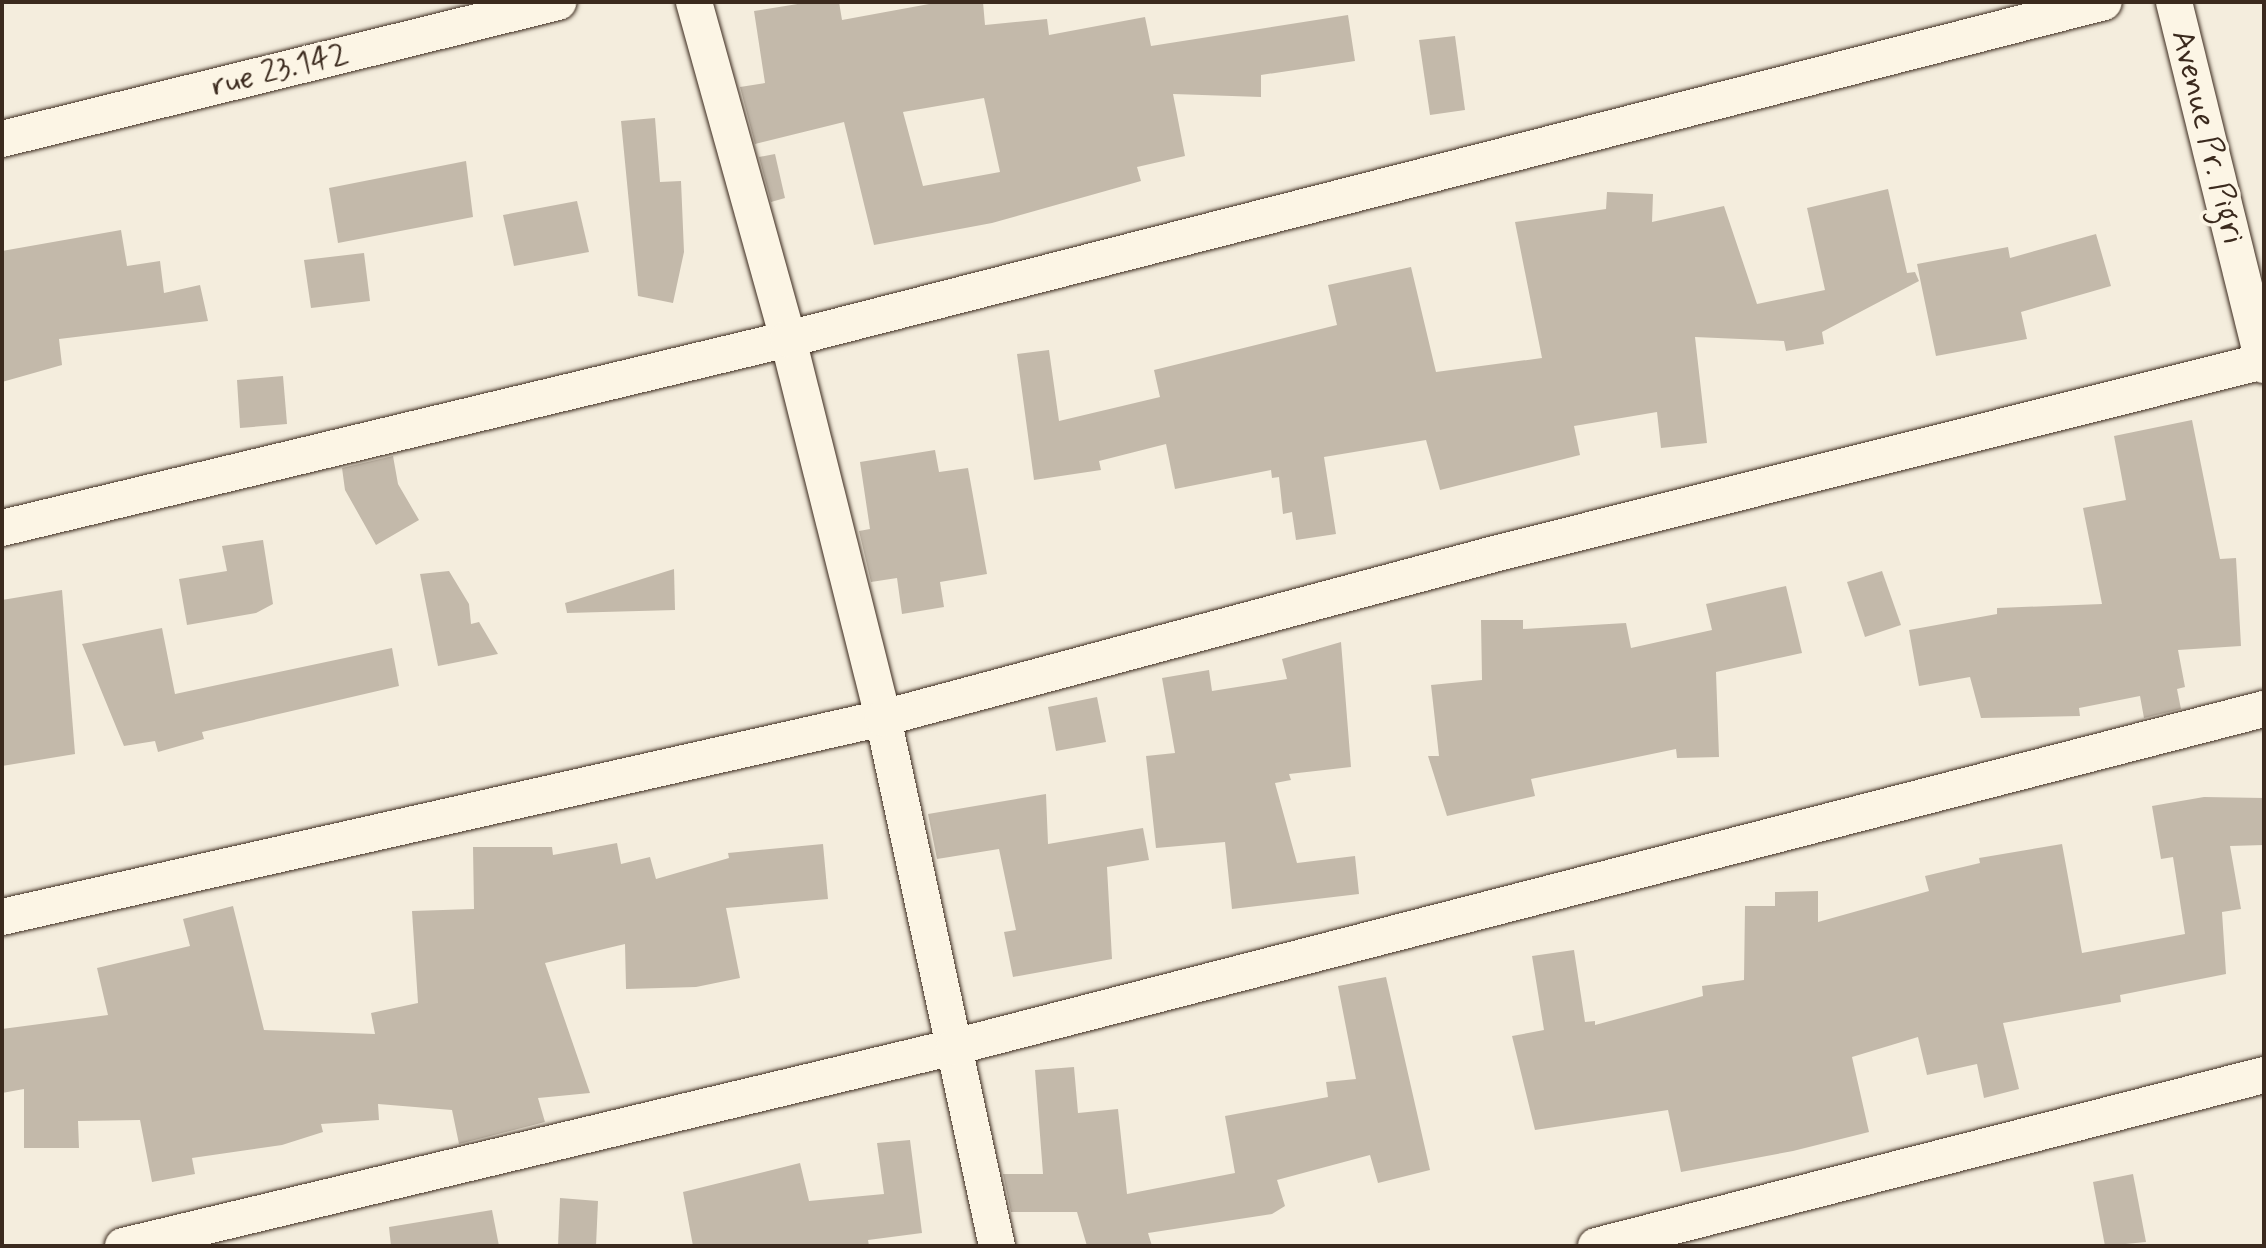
<!DOCTYPE html>
<style>
body{margin:0}
#map{position:relative;width:2266px;height:1248px;overflow:hidden;background:#f4eddd;font-family:Mynerve,sans-serif}
div>[style]{position:absolute}
.building>*{inset:0;background:#c3b9aa}
.roads{filter:drop-shadow(0 0 2px #3b2a1e) drop-shadow(0 0 2px #3b2a1e)}
.minor>*{height:36px;margin:-18px;padding:0 18px;transform-origin:18px;border-radius:18px;background:#fcf5e5}
span{translate:-50% -50%;white-space:nowrap;text-align:center;line-height:1.15;-webkit-text-stroke:7px #fcf5e5;paint-order:stroke}
.street-label{font-size:32px;color:#3b2a1e}
.frame{position:absolute;inset:0;border:4px solid #3b2a1e;pointer-events:none}
</style>
<div id="map">
<div class="building">
<i style="clip-path:polygon(evenodd,810px 2px,839px 2px,842px 20px,940px 2px,983px 2px,985px 25px,1047px 19px,1049px 35px,1145px 17px,1151px 46px,1348px 15px,1355px 61px,1261px 75px,1261px 97px,1173px 94px,1185px 156px,1137px 167px,1141px 181px,992px 223px,874px 245px,844px 122px,755px 144px,740px 87px,765px 83px,754px 11px,810px 2px,984px 98px,1000px 172px,923px 186px,903px 112px,984px 98px)"></i>
<i style="clip-path:polygon(1455px 36px,1465px 110px,1430px 115px,1419px 40px)"></i>
<i style="clip-path:polygon(655px 118px,660px 182px,681px 181px,684px 252px,673px 303px,638px 296px,621px 121px)"></i>
<i style="clip-path:polygon(775px 154px,785px 198px,771px 202px,759px 157px)"></i>
<i style="clip-path:polygon(466px 161px,473px 217px,338px 243px,329px 188px)"></i>
<i style="clip-path:polygon(1888px 189px,1907px 273px,1915px 272px,1919px 281px,1822px 332px,1824px 344px,1786px 351px,1784px 341px,1695px 337px,1707px 443px,1661px 448px,1657px 412px,1574px 426px,1580px 455px,1440px 490px,1426px 440px,1324px 457px,1336px 534px,1296px 540px,1292px 512px,1283px 514px,1279px 477px,1272px 478px,1271px 470px,1175px 489px,1166px 444px,1099px 461px,1101px 470px,1034px 480px,1017px 354px,1049px 350px,1059px 421px,1160px 397px,1154px 370px,1337px 325px,1328px 285px,1411px 267px,1436px 372px,1542px 358px,1515px 222px,1606px 209px,1607px 192px,1653px 194px,1652px 222px,1724px 206px,1757px 304px,1825px 290px,1807px 208px)"></i>
<i style="clip-path:polygon(577px 201px,589px 252px,514px 266px,503px 215px)"></i>
<i style="clip-path:polygon(121px 230px,127px 266px,160px 261px,164px 293px,200px 285px,208px 321px,59px 339px,62px 365px,2px 382px,2px 251px)"></i>
<i style="clip-path:polygon(2096px 234px,2111px 286px,2021px 312px,2027px 339px,1936px 356px,1917px 264px,2008px 247px,2010px 258px)"></i>
<i style="clip-path:polygon(364px 253px,370px 301px,311px 308px,304px 260px)"></i>
<i style="clip-path:polygon(283px 376px,287px 424px,240px 428px,237px 380px)"></i>
<i style="clip-path:polygon(2192px 420px,2220px 559px,2236px 558px,2241px 646px,2178px 650px,2185px 687px,2177px 689px,2181px 709px,2144px 718px,2140px 696px,2079px 708px,2080px 716px,1981px 718px,1970px 677px,1919px 686px,1909px 630px,1997px 614px,1997px 608px,2102px 604px,2083px 508px,2126px 500px,2114px 436px)"></i>
<i style="clip-path:polygon(935px 450px,939px 472px,968px 468px,987px 574px,940px 582px,944px 607px,902px 614px,897px 578px,871px 582px,859px 531px,870px 529px,860px 462px)"></i>
<i style="clip-path:polygon(393px 456px,398px 484px,419px 520px,376px 545px,345px 490px,342px 468px)"></i>
<i style="clip-path:polygon(263px 540px,273px 604px,256px 613px,187px 625px,179px 579px,227px 571px,222px 546px)"></i>
<i style="clip-path:polygon(674px 569px,675px 610px,567px 613px,565px 603px)"></i>
<i style="clip-path:polygon(449px 571px,469px 604px,471px 624px,479px 622px,498px 654px,438px 666px,420px 574px)"></i>
<i style="clip-path:polygon(1882px 571px,1901px 625px,1865px 637px,1847px 582px)"></i>
<i style="clip-path:polygon(1786px 586px,1802px 653px,1716px 672px,1719px 757px,1677px 758px,1676px 749px,1531px 779px,1535px 796px,1447px 816px,1428px 756px,1439px 756px,1431px 685px,1482px 680px,1481px 620px,1523px 620px,1523px 629px,1626px 623px,1631px 648px,1712px 630px,1706px 604px)"></i>
<i style="clip-path:polygon(62px 590px,75px 754px,2px 766px,2px 600px)"></i>
<i style="clip-path:polygon(162px 628px,175px 694px,392px 648px,399px 686px,202px 732px,204px 739px,158px 752px,155px 741px,124px 746px,82px 644px)"></i>
<i style="clip-path:polygon(1341px 642px,1351px 767px,1289px 774px,1291px 780px,1275px 783px,1297px 863px,1355px 856px,1359px 894px,1232px 909px,1225px 842px,1156px 848px,1146px 756px,1175px 753px,1162px 678px,1209px 670px,1212px 691px,1287px 679px,1282px 659px)"></i>
<i style="clip-path:polygon(1097px 697px,1106px 742px,1056px 751px,1048px 707px)"></i>
<i style="clip-path:polygon(1046px 794px,1048px 844px,1143px 828px,1149px 860px,1107px 867px,1112px 959px,1013px 977px,1004px 932px,1016px 930px,999px 849px,937px 859px,928px 814px)"></i>
<i style="clip-path:polygon(2204px 797px,2264px 798px,2264px 845px,2230px 846px,2241px 909px,2222px 912px,2226px 974px,2120px 995px,2121px 1002px,2003px 1023px,2019px 1089px,1984px 1098px,1977px 1064px,1927px 1075px,1918px 1037px,1852px 1057px,1869px 1132px,1793px 1151px,1681px 1172px,1668px 1110px,1535px 1130px,1512px 1036px,1544px 1030px,1532px 956px,1574px 950px,1585px 1022px,1595px 1021px,1595px 1025px,1703px 996px,1702px 986px,1744px 980px,1745px 906px,1775px 906px,1775px 892px,1818px 891px,1818px 922px,1929px 891px,1925px 876px,1980px 863px,1979px 858px,2062px 844px,2082px 953px,2185px 934px,2173px 857px,2161px 859px,2152px 806px)"></i>
<i style="clip-path:polygon(617px 843px,621px 864px,650px 857px,656px 879px,729px 858px,728px 853px,823px 844px,828px 899px,726px 908px,740px 978px,696px 987px,626px 989px,625px 944px,545px 963px,590px 1093px,538px 1098px,545px 1122px,459px 1144px,452px 1110px,378px 1104px,379px 1120px,321px 1124px,323px 1132px,282px 1145px,192px 1158px,195px 1174px,152px 1182px,140px 1120px,78px 1121px,79px 1148px,24px 1148px,24px 1089px,2px 1093px,2px 1029px,108px 1015px,97px 968px,190px 946px,183px 919px,233px 906px,264px 1030px,375px 1034px,371px 1013px,418px 1003px,412px 911px,474px 909px,473px 847px,552px 847px,553px 855px)"></i>
<i style="clip-path:polygon(1386px 977px,1430px 1170px,1378px 1183px,1370px 1155px,1277px 1180px,1285px 1206px,1272px 1214px,1148px 1233px,1152px 1246px,1087px 1246px,1077px 1212px,1011px 1212px,1003px 1174px,1043px 1174px,1035px 1070px,1074px 1067px,1078px 1113px,1118px 1109px,1127px 1194px,1235px 1173px,1225px 1116px,1328px 1097px,1326px 1082px,1356px 1079px,1338px 986px)"></i>
<i style="clip-path:polygon(910px 1140px,922px 1233px,868px 1240px,869px 1246px,693px 1246px,683px 1192px,800px 1163px,809px 1201px,884px 1194px,877px 1143px)"></i>
<i style="clip-path:polygon(2133px 1174px,2146px 1242px,2105px 1246px,2093px 1182px)"></i>
<i style="clip-path:polygon(560px 1198px,598px 1201px,596px 1246px,558px 1246px)"></i>
<i style="clip-path:polygon(492px 1210px,499px 1246px,391px 1246px,389px 1227px)"></i>
</div>
<div class="roads">
<div class="minor">
<i style="left:694px;top:2px;width:350px;rotate:74.4deg"></i>
<i style="left:788px;top:339px;width:391px;rotate:75.9deg"></i>
<i style="left:883px;top:718px;width:540px;rotate:77.82deg"></i>
<i style="left:2174px;top:2px;width:374px;rotate:76.1deg"></i>
<i style="left:2px;top:139px;width:573px;rotate:-13.84deg"></i>
<i style="left:2px;top:528px;width:808px;rotate:-13.52deg"></i>
<i style="left:788px;top:339px;width:1358px;rotate:-14.36deg"></i>
<i style="left:2px;top:917px;width:903px;rotate:-12.73deg"></i>
<i style="left:883px;top:718px;width:633px;rotate:-15.02deg"></i>
<i style="left:1494px;top:554px;width:794px;rotate:-14.07deg"></i>
<i style="left:123px;top:1246px;width:854px;rotate:-13.47deg"></i>
<i style="left:954px;top:1047px;width:1353px;rotate:-14.47deg"></i>
<i style="left:1596px;top:1246px;width:690px;rotate:-14.36deg"></i>
</div>
</div>
<div class="street-label">
<span style="left:280px;top:70px;rotate:-14deg">rue 23.142</span>
<span style="left:2207px;top:137px;rotate:76deg">Avenue Pr. Pigri</span>
</div>
<div class="frame"></div>
</div>
